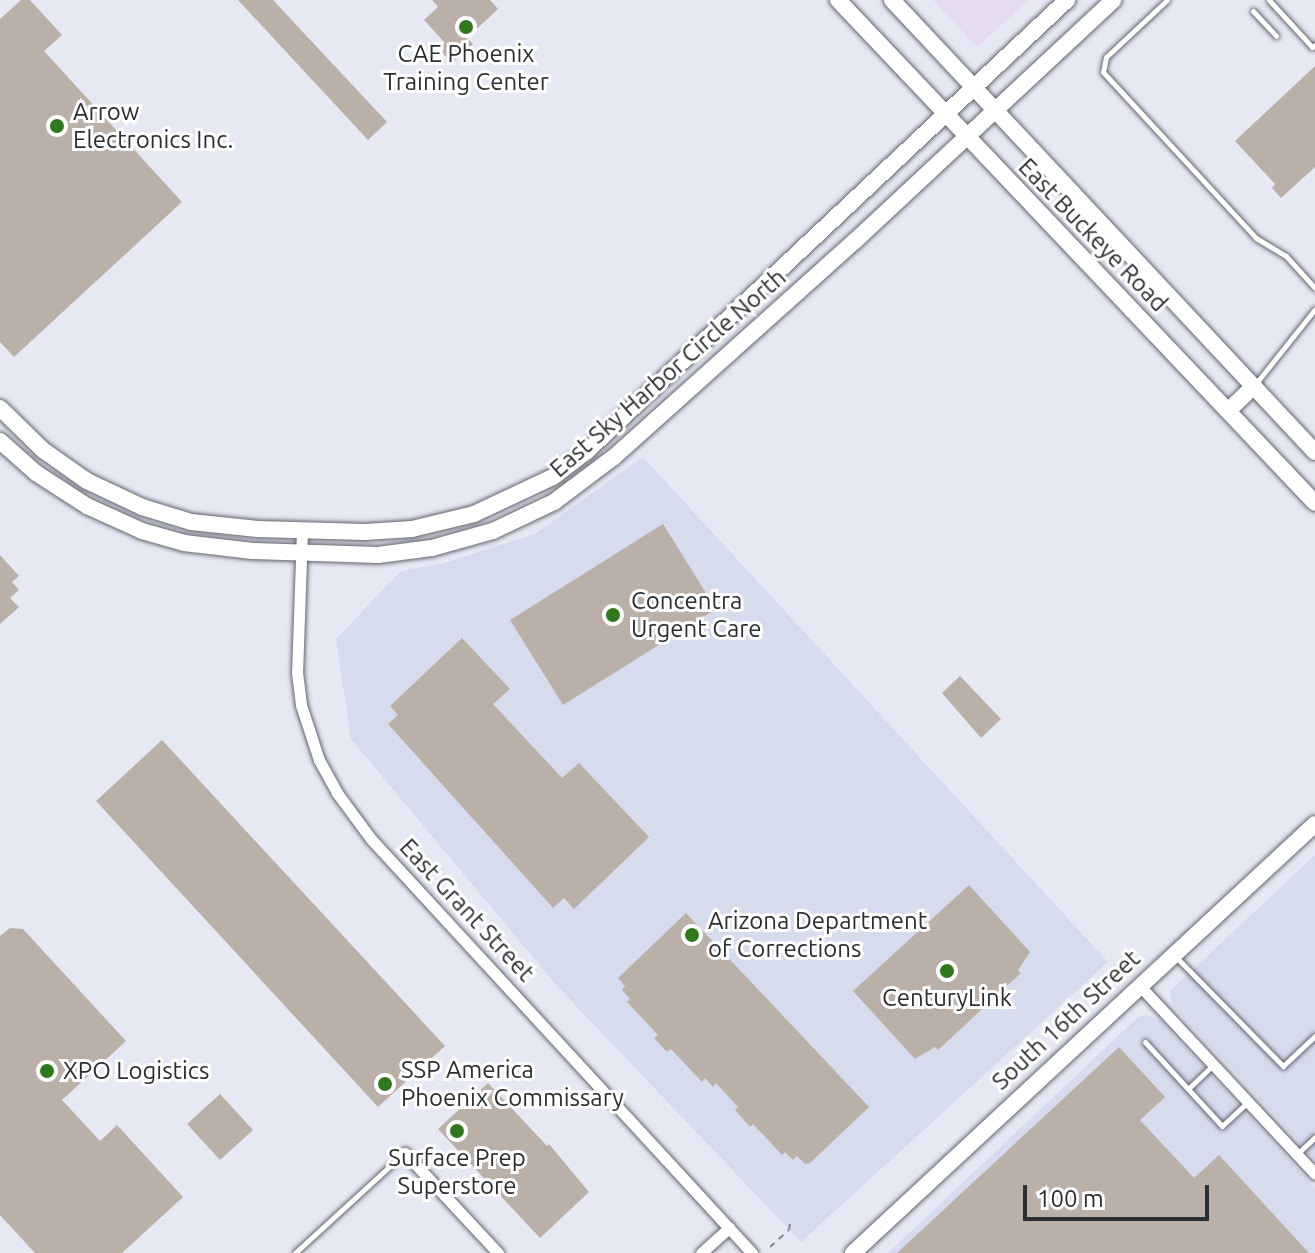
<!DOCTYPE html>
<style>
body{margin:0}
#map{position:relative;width:1315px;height:1253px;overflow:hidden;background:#e6e8f4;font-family:Ubuntu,sans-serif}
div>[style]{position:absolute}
.commercial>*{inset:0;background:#e6daee}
.built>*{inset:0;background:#d7dbee}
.building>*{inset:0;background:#bab0a8}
.path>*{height:2px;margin-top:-1px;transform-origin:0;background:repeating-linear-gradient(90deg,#84868d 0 6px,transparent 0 12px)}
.roads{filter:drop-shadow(0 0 2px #63656f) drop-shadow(0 0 2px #63656f)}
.lane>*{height:5px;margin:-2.5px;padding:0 2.5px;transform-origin:2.5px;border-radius:2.5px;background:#fff}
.street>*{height:11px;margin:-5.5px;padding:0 5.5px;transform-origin:5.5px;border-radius:5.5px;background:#fff}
.secondary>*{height:16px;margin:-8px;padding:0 8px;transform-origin:8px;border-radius:8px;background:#fff}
.dots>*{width:22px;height:22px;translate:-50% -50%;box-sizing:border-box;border:4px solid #fff;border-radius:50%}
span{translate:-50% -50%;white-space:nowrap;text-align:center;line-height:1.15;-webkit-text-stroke:6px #fff;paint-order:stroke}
.poi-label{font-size:24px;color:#2d2e32}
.left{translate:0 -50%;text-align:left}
.street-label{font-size:24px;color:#2d2e32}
.scale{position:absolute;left:1023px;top:1185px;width:186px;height:36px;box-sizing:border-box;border:4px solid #2d2e32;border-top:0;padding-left:10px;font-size:24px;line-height:28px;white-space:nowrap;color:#2d2e32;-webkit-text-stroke:6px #fff;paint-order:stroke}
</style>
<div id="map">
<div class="commercial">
<i style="clip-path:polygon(933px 0,1029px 0,977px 47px)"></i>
</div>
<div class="built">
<i style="clip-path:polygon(643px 457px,1108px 962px,801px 1242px,557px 986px,351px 739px,336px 639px,401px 571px,444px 563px,535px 534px)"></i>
<i style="clip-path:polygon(1315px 855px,1315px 1159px,1173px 1006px,1169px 992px)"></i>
<i style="clip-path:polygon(1146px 1015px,1161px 1021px,1315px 1188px,1315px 1253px,888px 1253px,1138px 1017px)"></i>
</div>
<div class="building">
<i style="clip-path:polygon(21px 0,30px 0,62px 35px,44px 51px,182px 202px,14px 357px,0 342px,0 19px)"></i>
<i style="clip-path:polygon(238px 0,273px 0,387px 122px,368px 140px)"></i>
<i style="clip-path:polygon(432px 0,490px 0,498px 9px,467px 38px,473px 44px,452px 63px,439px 49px,445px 43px,424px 20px,438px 7px)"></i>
<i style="clip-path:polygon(1315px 66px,1315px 167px,1281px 198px,1272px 188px,1275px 184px,1235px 141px)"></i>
<i style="clip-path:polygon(663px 524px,716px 609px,563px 705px,510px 620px)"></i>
<i style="clip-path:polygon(0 555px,19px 576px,12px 582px,19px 590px,10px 598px,19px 607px,0 624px)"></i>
<i style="clip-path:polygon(462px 638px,510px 689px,493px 704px,562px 778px,579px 763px,649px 837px,574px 909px,564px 898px,553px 908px,388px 724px,398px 715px,390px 706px)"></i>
<i style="clip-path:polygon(960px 676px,1001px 719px,981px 738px,942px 693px)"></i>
<i style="clip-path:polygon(162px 740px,445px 1046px,378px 1107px,96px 801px)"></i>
<i style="clip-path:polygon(969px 885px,1030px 952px,1018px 970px,1021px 973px,938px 1050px,935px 1047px,915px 1059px,853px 991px)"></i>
<i style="clip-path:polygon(686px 913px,869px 1107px,810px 1163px,805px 1164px,797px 1156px,793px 1160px,785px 1152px,782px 1155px,753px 1124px,750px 1127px,735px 1110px,738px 1107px,716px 1083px,713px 1087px,705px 1078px,702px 1082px,671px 1049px,667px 1052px,654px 1038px,658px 1035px,627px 1002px,630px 999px,622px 990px,625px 986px,618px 978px)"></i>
<i style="clip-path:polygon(10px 928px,23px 929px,126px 1041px,62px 1100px,100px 1141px,117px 1125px,183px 1197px,122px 1253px,35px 1253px,0 1215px,0 936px)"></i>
<i style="clip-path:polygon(1119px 1047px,1165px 1097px,1140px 1120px,1194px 1178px,1219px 1155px,1309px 1253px,897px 1253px)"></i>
<i style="clip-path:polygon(488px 1083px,547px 1146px,549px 1144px,589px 1192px,540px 1238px,438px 1129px)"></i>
<i style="clip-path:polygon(220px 1094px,253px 1130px,220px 1160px,187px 1124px)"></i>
</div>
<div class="path">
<i style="left:770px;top:1247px;width:25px;rotate:-42deg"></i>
<i style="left:789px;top:1230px;width:12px;rotate:-81deg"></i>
</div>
<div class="roads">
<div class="lane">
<i style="left:1167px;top:0;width:83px;rotate:136.9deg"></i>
<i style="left:1106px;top:57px;width:15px;rotate:101deg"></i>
<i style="left:1103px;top:72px;width:226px;rotate:47.3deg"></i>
<i style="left:1256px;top:238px;width:35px;rotate:31deg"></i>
<i style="left:1286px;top:256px;width:43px;rotate:47.8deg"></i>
<i style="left:1269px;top:0;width:64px;rotate:47.5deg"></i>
<i style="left:1312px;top:47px;width:4px;rotate:-34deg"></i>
<i style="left:1253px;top:11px;width:34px;rotate:47deg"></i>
<i style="left:1257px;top:382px;width:93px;rotate:-51.5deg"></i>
<i style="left:1176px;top:957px;width:153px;rotate:45.5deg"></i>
<i style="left:1283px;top:1066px;width:44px;rotate:-43.2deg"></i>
<i style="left:1145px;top:1042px;width:114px;rotate:47.5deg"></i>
<i style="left:1222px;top:1126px;width:34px;rotate:-43deg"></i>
<i style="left:1188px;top:1089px;width:35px;rotate:-44deg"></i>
<i style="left:1297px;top:1154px;width:25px;rotate:-43deg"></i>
<i style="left:295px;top:1253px;width:147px;rotate:-42.5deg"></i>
</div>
<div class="street">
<i style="left:302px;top:531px;width:141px;rotate:92deg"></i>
<i style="left:297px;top:672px;width:33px;rotate:83deg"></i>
<i style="left:301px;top:705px;width:58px;rotate:71.9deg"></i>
<i style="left:319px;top:760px;width:38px;rotate:61deg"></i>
<i style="left:337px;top:793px;width:57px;rotate:53.5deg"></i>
<i style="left:371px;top:839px;width:563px;rotate:47.38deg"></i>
<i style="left:1139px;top:985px;width:258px;rotate:47deg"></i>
<i style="left:405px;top:1153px;width:137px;rotate:47.1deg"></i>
<i style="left:701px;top:1253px;width:38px;rotate:-42deg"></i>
</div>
<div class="secondary">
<i style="left:838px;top:0;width:693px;rotate:46.52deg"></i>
<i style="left:892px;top:0;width:619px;rotate:46.9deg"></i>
<i style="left:0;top:408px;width:60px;rotate:44.3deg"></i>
<i style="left:43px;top:450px;width:54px;rotate:35.2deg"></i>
<i style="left:87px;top:481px;width:61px;rotate:25.3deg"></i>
<i style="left:142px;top:507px;width:51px;rotate:17deg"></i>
<i style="left:191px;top:522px;width:67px;rotate:6deg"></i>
<i style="left:258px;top:529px;width:107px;rotate:1.6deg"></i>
<i style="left:365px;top:532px;width:47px;rotate:-3.7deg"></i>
<i style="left:412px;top:529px;width:64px;rotate:-13.6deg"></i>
<i style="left:474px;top:514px;width:87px;rotate:-25.1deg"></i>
<i style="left:553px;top:477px;width:43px;rotate:-37.4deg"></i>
<i style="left:587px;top:451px;width:659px;rotate:-43.22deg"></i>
<i style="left:1229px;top:410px;width:35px;rotate:-44deg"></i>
<i style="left:0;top:441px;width:48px;rotate:41.6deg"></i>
<i style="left:36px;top:473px;width:61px;rotate:32.9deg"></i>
<i style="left:87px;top:506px;width:60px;rotate:24.4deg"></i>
<i style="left:142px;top:531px;width:44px;rotate:15.9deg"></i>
<i style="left:184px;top:543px;width:69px;rotate:6.6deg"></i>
<i style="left:253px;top:551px;width:125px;rotate:1.8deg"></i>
<i style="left:378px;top:555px;width:54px;rotate:-7.4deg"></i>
<i style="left:432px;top:548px;width:63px;rotate:-15.6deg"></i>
<i style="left:493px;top:531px;width:68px;rotate:-25.4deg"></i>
<i style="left:554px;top:502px;width:75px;rotate:-36.9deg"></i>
<i style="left:614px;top:457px;width:324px;rotate:-41.9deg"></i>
<i style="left:855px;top:241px;width:353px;rotate:-43deg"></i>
<i style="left:853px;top:1253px;width:630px;rotate:-42.88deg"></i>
</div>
</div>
<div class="dots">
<i style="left:466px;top:27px;background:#2f781e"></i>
<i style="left:57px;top:126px;background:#2f781e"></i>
<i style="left:613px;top:615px;background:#2f781e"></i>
<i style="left:692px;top:935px;background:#2f781e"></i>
<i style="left:947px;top:971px;background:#2f781e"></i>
<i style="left:47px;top:1071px;background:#2f781e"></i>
<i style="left:385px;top:1084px;background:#2f781e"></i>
<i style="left:457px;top:1131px;background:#2f781e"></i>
</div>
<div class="poi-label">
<span style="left:466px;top:68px">CAE Phoenix<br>Training Center</span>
<span class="left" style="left:73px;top:126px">Arrow<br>Electronics Inc.</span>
<span class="left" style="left:631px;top:615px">Concentra<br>Urgent Care</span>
<span class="left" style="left:708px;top:935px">Arizona Department<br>of Corrections</span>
<span style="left:947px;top:998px">CenturyLink</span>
<span class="left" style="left:401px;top:1084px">SSP America<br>Phoenix Commissary</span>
<span class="left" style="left:63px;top:1071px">XPO Logistics</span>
<span style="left:457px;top:1172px">Surface Prep<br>Superstore</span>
</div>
<div class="street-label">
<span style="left:1093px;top:235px;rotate:46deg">East Buckeye Road</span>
<span style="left:668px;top:373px;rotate:-41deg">East Sky Harbor Circle North</span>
<span style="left:467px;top:910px;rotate:47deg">East Grant Street</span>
<span style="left:1066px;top:1020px;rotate:-43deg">South 16th Street</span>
</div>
<div class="scale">100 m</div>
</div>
